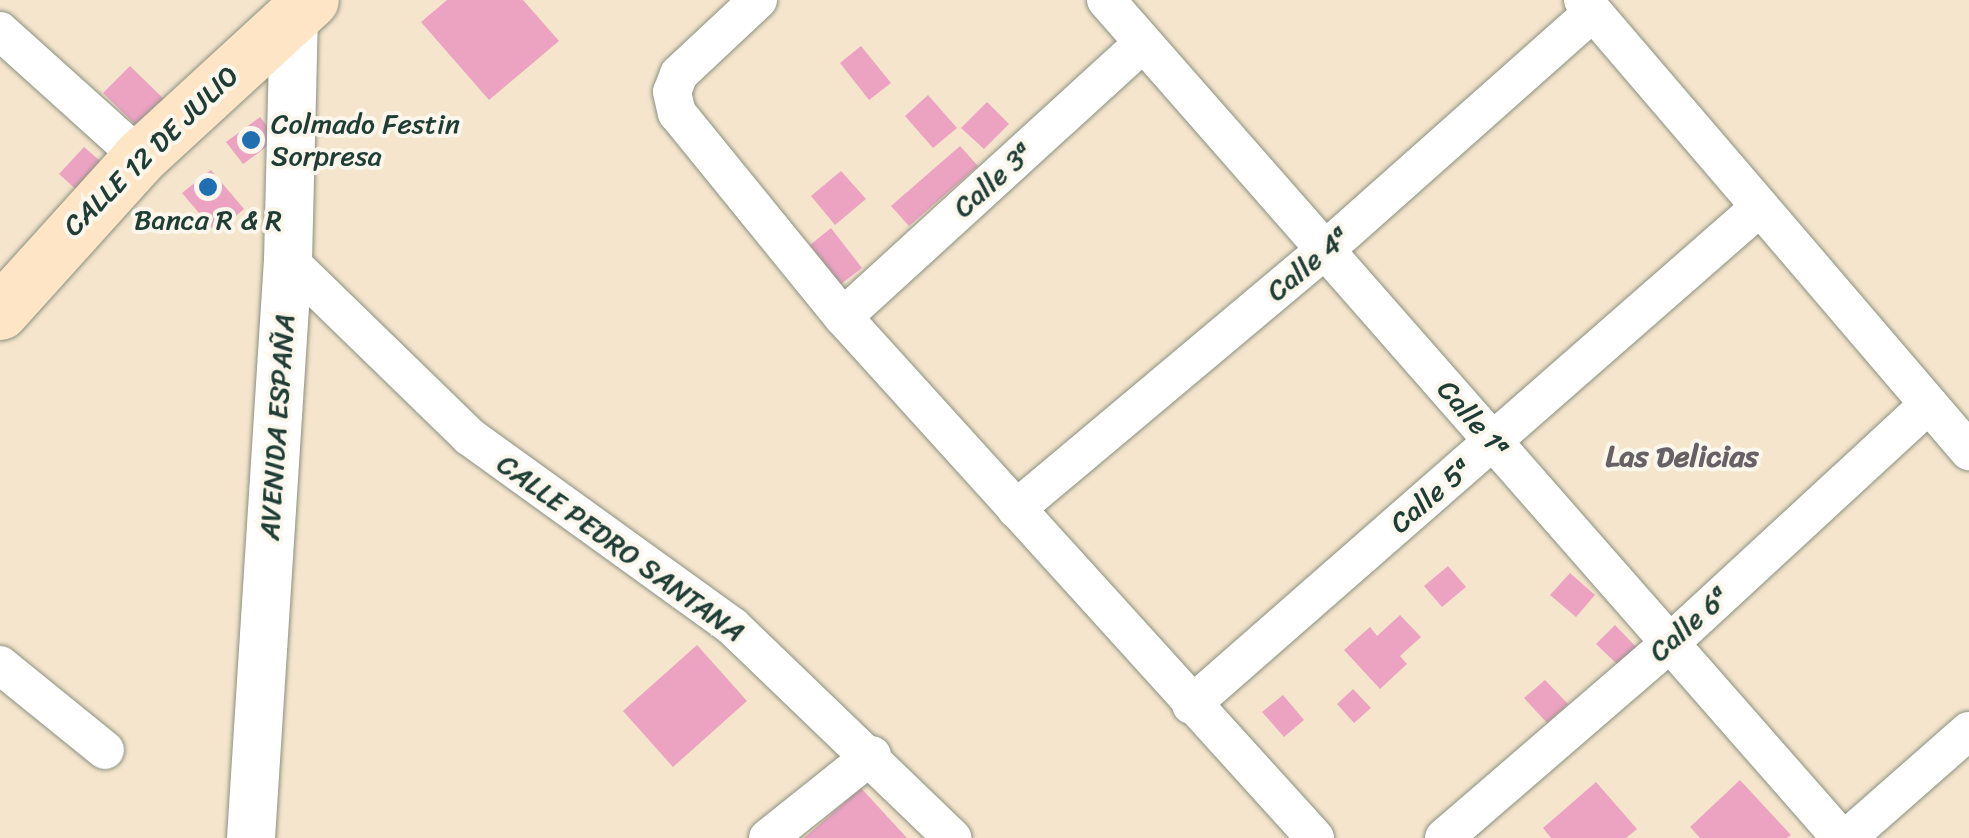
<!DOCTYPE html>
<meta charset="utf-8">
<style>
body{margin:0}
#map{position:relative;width:1969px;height:838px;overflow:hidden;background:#f5e5cc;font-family:Sriracha,sans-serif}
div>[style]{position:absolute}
.building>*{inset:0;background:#eca3c2}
.roads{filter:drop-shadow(0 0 2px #8a9180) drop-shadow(0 0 2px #8a9180)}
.minor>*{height:38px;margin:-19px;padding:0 19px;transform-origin:19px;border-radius:19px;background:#fff}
.tertiary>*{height:48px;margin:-24px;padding:0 24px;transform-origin:24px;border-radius:24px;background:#fff}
.secondary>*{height:55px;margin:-27.5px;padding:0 27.5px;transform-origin:27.5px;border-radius:27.5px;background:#fee5c5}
.dots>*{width:28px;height:28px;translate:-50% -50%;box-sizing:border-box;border:5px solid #fbf7ec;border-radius:50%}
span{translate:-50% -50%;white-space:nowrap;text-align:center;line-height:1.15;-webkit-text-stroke:8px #fbf7ec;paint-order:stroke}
.poi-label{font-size:28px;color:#1f3d34}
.left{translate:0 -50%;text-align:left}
.street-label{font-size:28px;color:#1f3d34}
.neighbourhood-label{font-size:30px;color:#676166;font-weight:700}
</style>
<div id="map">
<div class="building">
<i style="clip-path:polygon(447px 0,523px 0,559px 41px,489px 100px,421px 22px)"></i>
<i style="clip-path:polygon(861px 46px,891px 83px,869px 100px,840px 63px)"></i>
<i style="clip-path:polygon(130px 66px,170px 105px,143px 132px,103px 93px)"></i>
<i style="clip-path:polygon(928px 95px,957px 128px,933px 148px,905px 116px)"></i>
<i style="clip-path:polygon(987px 102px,1009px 124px,984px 149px,961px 128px)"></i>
<i style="clip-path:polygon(260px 117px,277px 139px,243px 164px,226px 142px)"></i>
<i style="clip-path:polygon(960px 146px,978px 166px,909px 226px,891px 206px)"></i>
<i style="clip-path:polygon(84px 147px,106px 166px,81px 194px,59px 174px)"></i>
<i style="clip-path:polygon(211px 170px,244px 209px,216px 233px,182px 193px)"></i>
<i style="clip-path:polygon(841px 171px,866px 199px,835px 225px,811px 196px)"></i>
<i style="clip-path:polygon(831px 228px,862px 268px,841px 284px,810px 245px)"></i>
<i style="clip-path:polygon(1448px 566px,1466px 587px,1442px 607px,1424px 586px)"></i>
<i style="clip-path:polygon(1570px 573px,1595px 595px,1576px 617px,1550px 595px)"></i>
<i style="clip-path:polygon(1400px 615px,1421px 637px,1400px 656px,1407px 664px,1380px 689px,1344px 650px,1370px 627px,1377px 636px)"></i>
<i style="clip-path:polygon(1615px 625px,1639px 650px,1620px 667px,1596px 644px)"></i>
<i style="clip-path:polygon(697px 645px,747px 701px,673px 767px,623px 711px)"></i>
<i style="clip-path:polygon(1545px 680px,1568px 704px,1547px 723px,1524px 698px)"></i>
<i style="clip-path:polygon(1353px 689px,1371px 708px,1354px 723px,1337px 704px)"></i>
<i style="clip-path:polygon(1283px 695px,1304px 720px,1284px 737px,1262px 712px)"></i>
<i style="clip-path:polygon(1740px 780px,1791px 835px,1787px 838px,1700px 838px,1690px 827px)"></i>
<i style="clip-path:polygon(1596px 782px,1637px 829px,1626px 838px,1551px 838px,1543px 828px)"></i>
<i style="clip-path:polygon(861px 788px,907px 838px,804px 838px)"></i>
</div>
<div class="roads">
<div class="minor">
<i style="left:758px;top:0;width:108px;rotate:136.9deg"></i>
<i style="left:679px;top:74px;width:19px;rotate:111deg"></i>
<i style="left:672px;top:92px;width:22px;rotate:77deg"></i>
<i style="left:677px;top:113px;width:263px;rotate:50.9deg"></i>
<i style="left:843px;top:317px;width:703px;rotate:47.82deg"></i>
<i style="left:1106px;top:0;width:1115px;rotate:48.75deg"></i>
<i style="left:1583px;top:0;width:594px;rotate:49.44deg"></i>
<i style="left:0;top:31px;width:188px;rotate:42deg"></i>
<i style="left:288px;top:260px;width:254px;rotate:44.2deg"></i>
<i style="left:470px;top:437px;width:323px;rotate:35.8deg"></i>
<i style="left:732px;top:626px;width:306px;rotate:43.9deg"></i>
<i style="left:843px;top:317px;width:406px;rotate:-42.4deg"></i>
<i style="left:1016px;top:509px;width:403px;rotate:-40deg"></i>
<i style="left:1325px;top:250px;width:358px;rotate:-41.6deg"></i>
<i style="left:0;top:665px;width:135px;rotate:39deg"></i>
<i style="left:1191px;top:705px;width:756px;rotate:-41.19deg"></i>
<i style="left:768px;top:838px;width:133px;rotate:-38.6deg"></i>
<i style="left:1444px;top:838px;width:298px;rotate:-40.8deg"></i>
<i style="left:1670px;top:643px;width:352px;rotate:-42.7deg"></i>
<i style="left:1847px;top:838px;width:162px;rotate:-41.3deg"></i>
</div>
<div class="tertiary">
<i style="left:251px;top:838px;width:579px;rotate:-86.34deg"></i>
<i style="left:288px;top:260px;width:245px;rotate:-88.6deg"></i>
</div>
<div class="secondary">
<i style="left:0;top:312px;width:209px;rotate:-47.9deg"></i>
<i style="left:140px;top:157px;width:232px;rotate:-42.6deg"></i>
</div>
</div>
<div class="dots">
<i style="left:251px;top:140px;background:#1f6fb2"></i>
<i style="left:208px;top:187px;background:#1f6fb2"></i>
</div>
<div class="poi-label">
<span class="left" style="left:271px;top:140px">Colmado Festin<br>Sorpresa</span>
<span style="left:208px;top:220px">Banca R &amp; R</span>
</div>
<div class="street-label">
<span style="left:151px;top:151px;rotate:-44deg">CALLE 12 DE JULIO</span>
<span style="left:993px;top:180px;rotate:-42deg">Calle 3ª</span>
<span style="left:1308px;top:264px;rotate:-40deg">Calle 4ª</span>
<span style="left:1473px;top:419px;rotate:49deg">Calle 1ª</span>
<span style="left:277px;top:427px;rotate:-86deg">AVENIDA ESPAÑA</span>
<span style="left:1431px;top:496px;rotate:-41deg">Calle 5ª</span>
<span style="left:621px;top:548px;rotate:36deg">CALLE PEDRO SANTANA</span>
<span style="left:1689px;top:624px;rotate:-42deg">Calle 6ª</span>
</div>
<div class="neighbourhood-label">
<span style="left:1682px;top:456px">Las Delicias</span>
</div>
</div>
